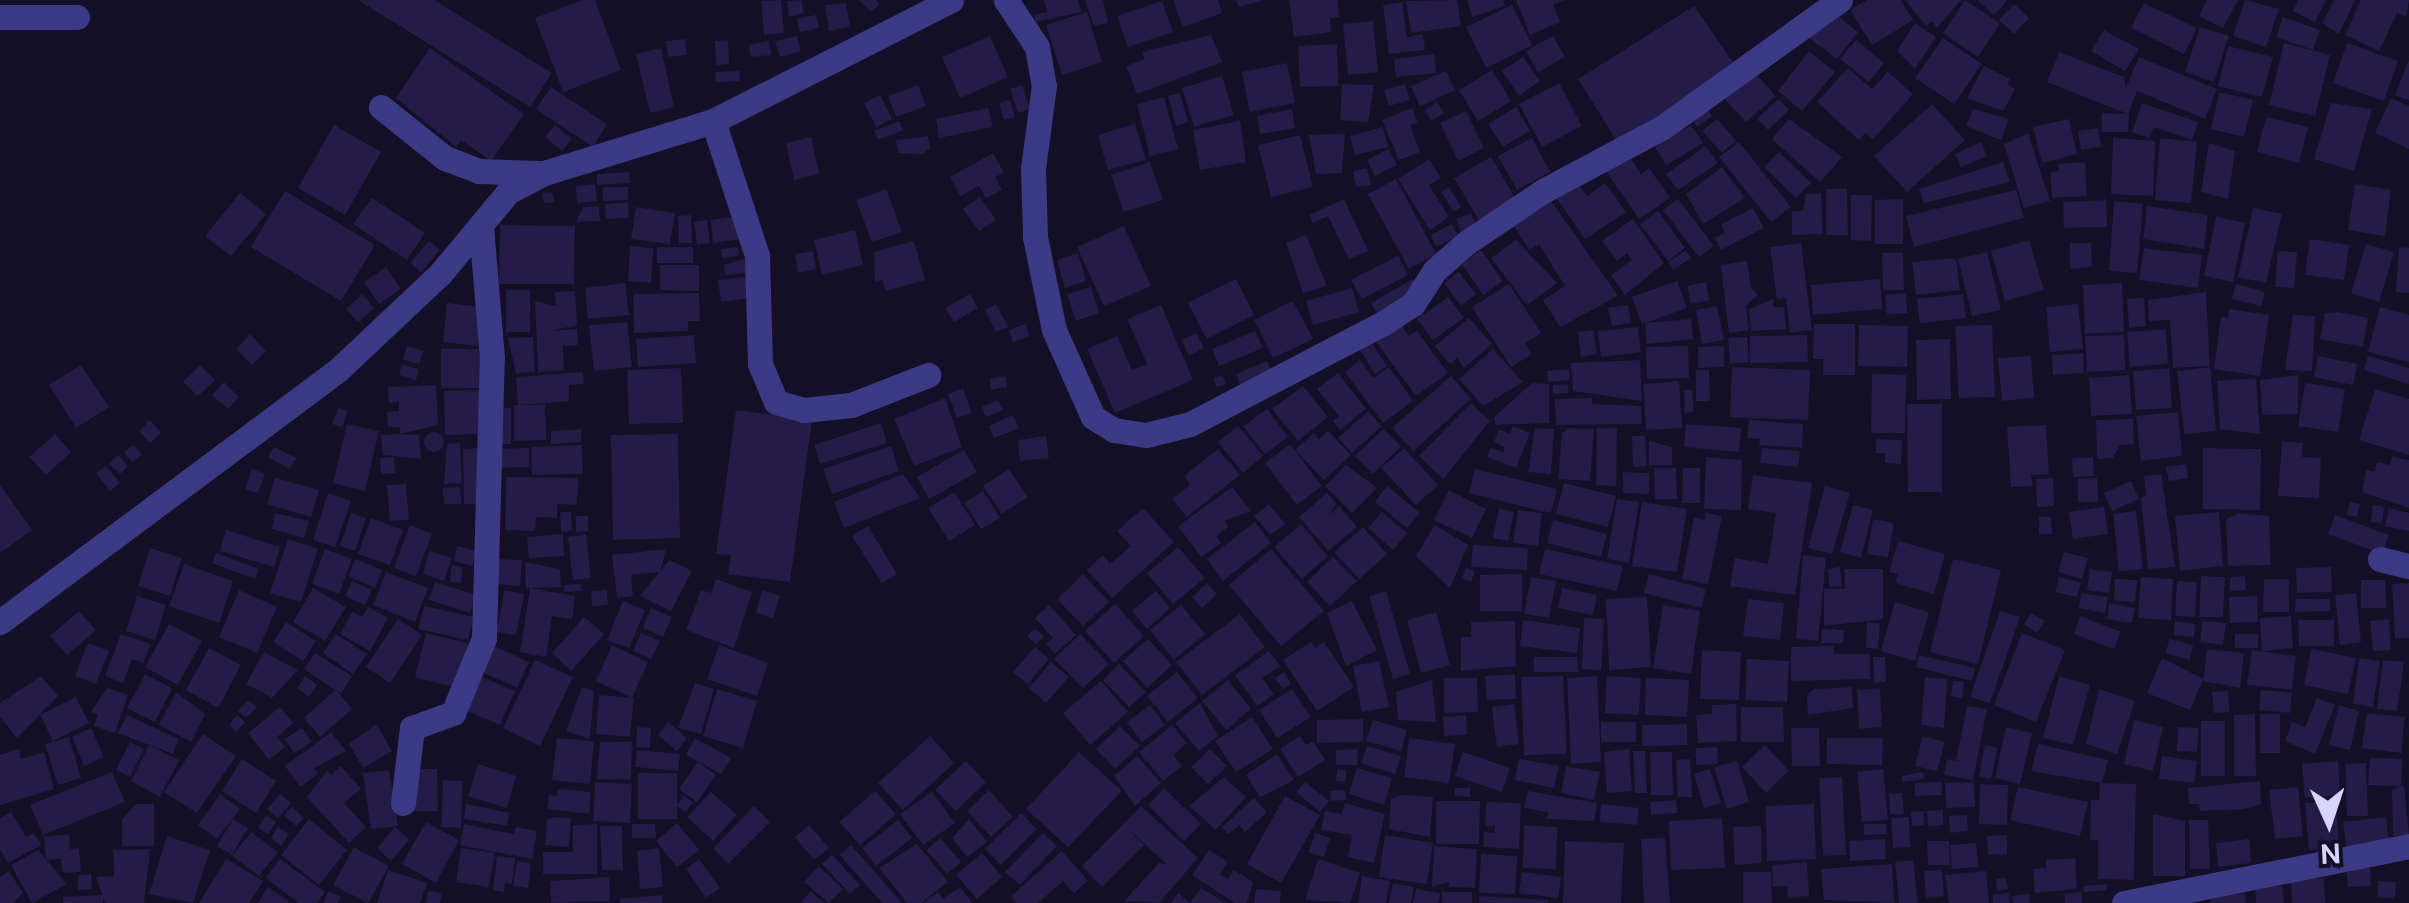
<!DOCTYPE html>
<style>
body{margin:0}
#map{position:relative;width:2409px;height:903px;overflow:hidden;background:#130f26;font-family:"DM Sans",sans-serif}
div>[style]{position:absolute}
.building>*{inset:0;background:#241b47}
.round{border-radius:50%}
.street>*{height:25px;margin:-12.5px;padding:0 12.5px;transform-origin:12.5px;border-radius:12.5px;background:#3d3a85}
span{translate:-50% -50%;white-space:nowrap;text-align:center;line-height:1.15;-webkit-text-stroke:9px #130f26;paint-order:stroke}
.north{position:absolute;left:2279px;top:773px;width:100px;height:100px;-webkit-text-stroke:8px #130f26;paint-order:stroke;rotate:177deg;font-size:28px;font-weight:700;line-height:40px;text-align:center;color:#d9d4ff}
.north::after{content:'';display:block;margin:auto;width:35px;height:45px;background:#d9d4ff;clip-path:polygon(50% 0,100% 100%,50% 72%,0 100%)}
</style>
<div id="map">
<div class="building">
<i style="clip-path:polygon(358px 0,434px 0,552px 73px,530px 107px)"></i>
<i style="clip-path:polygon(583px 0,595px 0,621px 70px,563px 92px,535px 18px)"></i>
<i style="clip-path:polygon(781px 0,784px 33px,764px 35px,761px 1px)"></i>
<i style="clip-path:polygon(801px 0,804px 13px,789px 17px,787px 1px)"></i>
<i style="clip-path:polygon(859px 0,876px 0,880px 4px,871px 12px)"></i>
<i style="clip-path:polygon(1044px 0,1078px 0,1081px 12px,1036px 22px,1034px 15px,1047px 12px)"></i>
<i style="clip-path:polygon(1085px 0,1103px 0,1108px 23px,1094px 26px)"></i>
<i style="clip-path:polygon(1173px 0,1218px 0,1222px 13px,1183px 27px)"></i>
<i style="clip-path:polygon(1236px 0,1260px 0,1261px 1px,1238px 7px)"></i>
<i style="clip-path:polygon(1289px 0,1337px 0,1339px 17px,1330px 18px,1331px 32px,1294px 37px)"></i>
<i style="clip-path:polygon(1457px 0,1461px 26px,1411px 33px,1406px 1px)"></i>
<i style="clip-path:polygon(1467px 0,1503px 0,1505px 6px,1472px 17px)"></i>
<i style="clip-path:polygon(1516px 0,1565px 0,1553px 5px,1560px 22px,1530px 35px)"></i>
<i style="clip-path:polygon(1867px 0,1901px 0,1913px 20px,1872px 45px,1850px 10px)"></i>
<i style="clip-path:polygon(1905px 0,1961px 0,1937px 28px,1932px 21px,1926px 26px)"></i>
<i style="clip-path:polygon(1965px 0,2000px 23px,1978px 57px,1943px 33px)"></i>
<i style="clip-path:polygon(1977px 0,2008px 0,1994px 15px)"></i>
<i style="clip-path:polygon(2207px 0,2238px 0,2223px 28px,2199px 16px)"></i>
<i style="clip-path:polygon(2245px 0,2279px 9px,2266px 47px,2233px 36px)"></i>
<i style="clip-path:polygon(2298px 0,2326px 0,2315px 22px,2293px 11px)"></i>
<i style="clip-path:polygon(2334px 0,2355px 0,2339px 34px,2322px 23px)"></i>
<i style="clip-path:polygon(2361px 0,2409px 0,2406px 17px,2397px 13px,2379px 51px,2345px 35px)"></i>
<i style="clip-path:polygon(1162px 1px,1173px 32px,1128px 47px,1117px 16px)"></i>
<i style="clip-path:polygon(1402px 2px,1407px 37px,1423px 34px,1425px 50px,1389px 54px,1383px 5px)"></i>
<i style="clip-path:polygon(846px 3px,850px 27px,829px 31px,825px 5px)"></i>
<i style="clip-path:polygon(2144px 3px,2197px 28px,2184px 54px,2131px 28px)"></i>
<i style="clip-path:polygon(2014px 4px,2029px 18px,2014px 34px,1999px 20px)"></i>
<i style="clip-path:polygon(1512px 5px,1532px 45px,1486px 68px,1466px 27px)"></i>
<i style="clip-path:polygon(1694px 6px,1735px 65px,1620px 146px,1578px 79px)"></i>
<i style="clip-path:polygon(1830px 10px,1858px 32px,1837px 59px,1809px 38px)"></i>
<i style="clip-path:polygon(1087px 12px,1102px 62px,1062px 75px,1046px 25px)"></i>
<i style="clip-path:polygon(816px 15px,819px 28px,800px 32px,797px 19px)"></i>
<i style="clip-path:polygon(2283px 17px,2320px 30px,2313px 50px,2276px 37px)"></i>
<i style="clip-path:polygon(1373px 21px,1378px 72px,1348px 75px,1343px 24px)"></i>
<i style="clip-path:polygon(1915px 23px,1936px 37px,1915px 69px,1897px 51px)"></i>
<i style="clip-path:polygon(2200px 27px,2229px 36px,2214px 82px,2185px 72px)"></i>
<i style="clip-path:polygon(2104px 30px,2139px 49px,2125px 71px,2091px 51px)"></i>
<i style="clip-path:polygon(1211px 35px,1222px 62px,1137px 94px,1126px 66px,1145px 59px,1142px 52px)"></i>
<i style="clip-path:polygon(797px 36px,801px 51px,780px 57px,775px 41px)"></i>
<i style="clip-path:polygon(990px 36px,1008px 77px,960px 98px,942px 57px)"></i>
<i style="clip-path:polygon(1553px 36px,1565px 57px,1538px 72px,1526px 51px)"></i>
<i style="clip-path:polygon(1943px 38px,1982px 64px,1954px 104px,1915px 78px)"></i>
<i style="clip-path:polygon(685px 39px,687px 55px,668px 57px,666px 41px)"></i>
<i style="clip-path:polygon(728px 40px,729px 64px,716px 65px,715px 41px)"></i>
<i style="clip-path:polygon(1856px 40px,1884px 63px,1869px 82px,1840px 59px)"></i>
<i style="clip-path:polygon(769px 41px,771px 55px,751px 57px,749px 45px)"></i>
<i style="clip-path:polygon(2284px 43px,2330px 55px,2315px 116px,2269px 105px)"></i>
<i style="clip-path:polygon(2347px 43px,2398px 61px,2384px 101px,2333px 83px)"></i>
<i style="clip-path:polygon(1337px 44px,1338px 86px,1300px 87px,1298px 46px)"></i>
<i style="clip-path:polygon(2228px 46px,2273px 57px,2262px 97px,2218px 86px)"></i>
<i style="clip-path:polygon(430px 48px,524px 114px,491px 161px,461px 140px,456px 147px,396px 98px)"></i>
<i style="clip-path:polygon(661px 48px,674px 107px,650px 113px,636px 54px)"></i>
<i style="clip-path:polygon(1809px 51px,1835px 72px,1802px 111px,1778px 91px)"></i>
<i style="clip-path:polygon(2059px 52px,2124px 77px,2126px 88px,2139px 57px,2217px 89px,2205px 119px,2137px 91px,2128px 114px,2047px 82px)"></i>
<i style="clip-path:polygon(1434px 54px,1436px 73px,1396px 77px,1394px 59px)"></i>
<i style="clip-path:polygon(1523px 57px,1540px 81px,1519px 96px,1502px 71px)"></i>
<i style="clip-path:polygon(2409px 60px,2409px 100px,2395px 95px)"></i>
<i style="clip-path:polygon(1287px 63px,1295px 103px,1250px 112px,1242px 72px)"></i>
<i style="clip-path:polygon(1984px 66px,2010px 79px,2007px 85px,2015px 89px,2003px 111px,1967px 98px)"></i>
<i style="clip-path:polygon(1848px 68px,1872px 89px,1888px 72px,1913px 94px,1873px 139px,1865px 133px,1859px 140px,1817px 102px)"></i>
<i style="clip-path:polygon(1492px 70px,1511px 101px,1478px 121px,1459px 90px)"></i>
<i style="clip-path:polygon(1752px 70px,1776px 96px,1746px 122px,1723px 97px)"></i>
<i style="clip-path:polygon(739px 71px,740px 81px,716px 82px,715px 72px)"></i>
<i style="clip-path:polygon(1446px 71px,1455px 90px,1420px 106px,1411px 86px)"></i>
<i style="clip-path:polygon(1222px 76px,1234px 115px,1194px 127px,1182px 88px)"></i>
<i style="clip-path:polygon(1559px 83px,1582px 126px,1542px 147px,1519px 104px)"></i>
<i style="clip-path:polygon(1342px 84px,1374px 85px,1368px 122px,1340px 120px)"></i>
<i style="clip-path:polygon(1405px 84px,1410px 100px,1389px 106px,1384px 90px)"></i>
<i style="clip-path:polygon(918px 85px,926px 106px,896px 117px,888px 96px)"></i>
<i style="clip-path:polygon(1022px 85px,1030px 109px,1018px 113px,1010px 89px)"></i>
<i style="clip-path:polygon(551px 87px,607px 124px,593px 147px,536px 109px)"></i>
<i style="clip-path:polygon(2219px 92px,2253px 100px,2244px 137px,2211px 129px)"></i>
<i style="clip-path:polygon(1180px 93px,1188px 122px,1176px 126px,1168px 96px)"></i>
<i style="clip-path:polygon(880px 95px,892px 119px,876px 127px,864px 103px)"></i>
<i style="clip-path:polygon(1164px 97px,1178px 149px,1150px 156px,1137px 104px)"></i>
<i style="clip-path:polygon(2391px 98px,2409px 106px,2409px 149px,2375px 133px)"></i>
<i style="clip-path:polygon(1778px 99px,1789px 110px,1768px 130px,1757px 119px)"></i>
<i style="clip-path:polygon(1010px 100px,1015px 117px,1004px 120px,999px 103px)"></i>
<i style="clip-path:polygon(1437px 102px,1444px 113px,1431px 121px,1425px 110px)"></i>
<i style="clip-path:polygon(2142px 103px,2198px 122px,2192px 140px,2154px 127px,2150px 138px,2132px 132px)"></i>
<i style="clip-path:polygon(2331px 103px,2372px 109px,2354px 171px,2314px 159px)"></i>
<i style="clip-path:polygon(1932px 104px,1965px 140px,1907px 192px,1874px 156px)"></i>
<i style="clip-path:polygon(1516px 107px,1530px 131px,1503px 147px,1488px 124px)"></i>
<i style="clip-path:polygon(988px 108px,993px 127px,939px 138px,936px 119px)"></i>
<i style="clip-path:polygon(1412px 108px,1418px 123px,1410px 125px,1420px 152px,1399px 160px,1382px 120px)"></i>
<i style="clip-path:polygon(1292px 109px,1295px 128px,1260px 134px,1257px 116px)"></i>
<i style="clip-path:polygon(1707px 109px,1712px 116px,1697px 127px,1692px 119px)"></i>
<i style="clip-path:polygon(1973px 109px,2009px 119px,2001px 140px,1966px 126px)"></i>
<i style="clip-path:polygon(1466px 111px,1484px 148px,1458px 161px,1440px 123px)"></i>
<i style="clip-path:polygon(2102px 113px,2129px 114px,2128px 132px,2102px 132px)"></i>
<i style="clip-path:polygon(2266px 117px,2308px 127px,2299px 163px,2257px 152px)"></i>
<i style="clip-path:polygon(1717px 119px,1736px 141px,1722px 153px,1702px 131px)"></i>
<i style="clip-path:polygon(1789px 119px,1842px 157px,1820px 182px,1772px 139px)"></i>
<i style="clip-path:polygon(2069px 119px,2077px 154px,2042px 163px,2033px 127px)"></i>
<i style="clip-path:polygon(899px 121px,903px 130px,878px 140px,874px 131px)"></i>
<i style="clip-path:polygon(1240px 121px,1246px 162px,1200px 170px,1193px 130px)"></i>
<i style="clip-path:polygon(1135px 124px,1146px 160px,1108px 170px,1098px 135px)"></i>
<i style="clip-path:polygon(334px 125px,381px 152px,345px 215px,298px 188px)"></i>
<i style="clip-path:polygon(555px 125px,572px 139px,562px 151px,545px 137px)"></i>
<i style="clip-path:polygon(1691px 125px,1703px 143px,1666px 165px,1655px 147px)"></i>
<i style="clip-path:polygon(1383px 127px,1388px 147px,1355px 155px,1350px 136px)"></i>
<i style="clip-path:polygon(2098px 128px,2101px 147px,2081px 150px,2078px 131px)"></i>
<i style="clip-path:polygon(2028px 133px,2050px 201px,2024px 208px,2004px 144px)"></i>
<i style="clip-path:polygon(1345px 134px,1342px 173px,1316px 174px,1309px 135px)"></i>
<i style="clip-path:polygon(1300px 135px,1313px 187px,1271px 197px,1258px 145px)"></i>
<i style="clip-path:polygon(928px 136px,930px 149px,922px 154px,898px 153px,896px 140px)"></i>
<i style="clip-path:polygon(811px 137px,819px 174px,794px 180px,786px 143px)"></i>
<i style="clip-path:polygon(1532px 138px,1550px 172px,1517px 190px,1498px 156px)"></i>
<i style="clip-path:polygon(2113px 138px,2155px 141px,2153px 196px,2111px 194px)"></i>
<i style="clip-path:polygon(2160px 138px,2197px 142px,2191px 203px,2155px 200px)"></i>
<i style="clip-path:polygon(1739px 142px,1791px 207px,1771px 222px,1719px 157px)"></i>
<i style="clip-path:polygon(1981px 142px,1987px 156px,1961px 167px,1955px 154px)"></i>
<i style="clip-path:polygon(2209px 143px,2235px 151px,2228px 199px,2201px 192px)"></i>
<i style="clip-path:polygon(1706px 146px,1718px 163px,1678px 190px,1666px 174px)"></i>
<i style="clip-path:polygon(1389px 149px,1397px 165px,1375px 176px,1367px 160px)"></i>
<i style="clip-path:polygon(1779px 152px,1811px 183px,1796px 198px,1764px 167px)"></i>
<i style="clip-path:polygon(993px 153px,1004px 173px,995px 177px,1002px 190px,986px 198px,979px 186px,960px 196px,950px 177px)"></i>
<i style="clip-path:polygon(1629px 156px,1641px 174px,1649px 168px,1670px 198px,1639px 219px,1606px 171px)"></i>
<i style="clip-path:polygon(1491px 157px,1517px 201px,1480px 222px,1454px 178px)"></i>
<i style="clip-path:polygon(1429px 159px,1441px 178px,1429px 185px,1449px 217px,1430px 230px,1398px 179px)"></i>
<i style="clip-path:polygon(1150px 162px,1163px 200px,1124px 212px,1111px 175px)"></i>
<i style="clip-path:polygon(2003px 162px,2010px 182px,1924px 203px,1919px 189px)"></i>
<i style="clip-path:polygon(2085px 162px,2087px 196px,2052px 198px,2050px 172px,2059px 171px,2058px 164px)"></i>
<i style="clip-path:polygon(1722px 167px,1745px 198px,1703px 224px,1686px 194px)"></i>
<i style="clip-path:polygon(1367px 168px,1371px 185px,1356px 187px,1353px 171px)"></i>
<i style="clip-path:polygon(629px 172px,630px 183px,597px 185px,597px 174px)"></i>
<i style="clip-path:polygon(1396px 179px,1436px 254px,1409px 269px,1368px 194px)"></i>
<i style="clip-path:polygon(1605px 183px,1626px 212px,1585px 239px,1555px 196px,1578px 184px,1587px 196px)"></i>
<i style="clip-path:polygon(595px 184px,597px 201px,577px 203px,576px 186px)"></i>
<i style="clip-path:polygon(2355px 184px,2391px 190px,2385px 236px,2348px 230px)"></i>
<i style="clip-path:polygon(603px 187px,628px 187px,628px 200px,603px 201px)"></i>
<i style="clip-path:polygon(1449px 187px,1461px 207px,1454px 212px,1441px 192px)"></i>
<i style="clip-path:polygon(886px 189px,902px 232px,872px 242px,856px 200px)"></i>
<i style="clip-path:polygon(1826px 189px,1847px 189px,1848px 235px,1826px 235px)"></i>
<i style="clip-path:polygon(2016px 190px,2024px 218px,1914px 247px,1906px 216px)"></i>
<i style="clip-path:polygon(285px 191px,375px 245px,341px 301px,251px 247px)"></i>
<i style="clip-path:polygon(552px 192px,554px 202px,544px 203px,542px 193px)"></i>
<i style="clip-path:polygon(240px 193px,266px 214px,231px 256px,205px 236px)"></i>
<i style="clip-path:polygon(1821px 193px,1823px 234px,1792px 235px,1792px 211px,1803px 211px,1806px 194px)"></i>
<i style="clip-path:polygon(1851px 195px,1872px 195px,1871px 241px,1851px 240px)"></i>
<i style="clip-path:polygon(980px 197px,996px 220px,979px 231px,963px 209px)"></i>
<i style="clip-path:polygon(372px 198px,425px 233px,407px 260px,353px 224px)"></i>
<i style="clip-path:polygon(1549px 198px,1618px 296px,1560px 327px,1543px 300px,1565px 286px,1539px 244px,1529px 250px,1511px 221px)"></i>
<i style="clip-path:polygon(1344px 199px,1368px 251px,1349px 259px,1328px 216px,1313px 223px,1309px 215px)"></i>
<i style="clip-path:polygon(1678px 199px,1714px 246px,1699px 257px,1663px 210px)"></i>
<i style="clip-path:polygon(1903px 199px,1903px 244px,1875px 244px,1875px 200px)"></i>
<i style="clip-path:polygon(2106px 200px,2107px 227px,2064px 228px,2063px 202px)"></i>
<i style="clip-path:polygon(2114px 201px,2143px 204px,2137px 273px,2109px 271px)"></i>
<i style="clip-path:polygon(628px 202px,629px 218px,606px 219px,605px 204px)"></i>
<i style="clip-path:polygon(599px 206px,600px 221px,576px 222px,583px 207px)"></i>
<i style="clip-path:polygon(2147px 206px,2208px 215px,2204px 249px,2143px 239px)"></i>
<i style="clip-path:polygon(636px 207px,675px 213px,670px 244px,631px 239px)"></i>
<i style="clip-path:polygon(1753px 208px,1764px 228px,1721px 250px,1715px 238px,1725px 233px,1721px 224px)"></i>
<i style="clip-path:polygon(2253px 208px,2282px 214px,2266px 283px,2238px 277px)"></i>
<i style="clip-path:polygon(1658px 211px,1685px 248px,1668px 261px,1640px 224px)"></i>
<i style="clip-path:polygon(1471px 213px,1478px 229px,1462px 235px,1456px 219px)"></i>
<i style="clip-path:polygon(691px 215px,692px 243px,679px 243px,678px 216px)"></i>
<i style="clip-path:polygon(738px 216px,741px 239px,713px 243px,711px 220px)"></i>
<i style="clip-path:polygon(2216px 217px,2245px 223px,2233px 282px,2204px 276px)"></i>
<i style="clip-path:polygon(1633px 219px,1664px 263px,1625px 295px,1611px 275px,1632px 260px,1627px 253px,1617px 261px,1602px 241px)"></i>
<i style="clip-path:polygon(707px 220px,710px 243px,697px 245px,694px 222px)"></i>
<i style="clip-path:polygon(1452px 224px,1458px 236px,1436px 247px,1431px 235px)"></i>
<i style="clip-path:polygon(500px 225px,575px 226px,574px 284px,499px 284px)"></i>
<i style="clip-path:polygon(1124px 226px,1151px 286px,1104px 306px,1077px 247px)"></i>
<i style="clip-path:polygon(855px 230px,863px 265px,822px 275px,814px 240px)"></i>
<i style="clip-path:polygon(1306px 235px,1327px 286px,1303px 293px,1286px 243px)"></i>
<i style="clip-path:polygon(2310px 239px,2349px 245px,2344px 280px,2305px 275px)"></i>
<i style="clip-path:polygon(1516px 240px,1557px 283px,1527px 305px,1491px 258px)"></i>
<i style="clip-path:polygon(2029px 240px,2044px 290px,2005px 301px,1991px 251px)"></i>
<i style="clip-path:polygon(429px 241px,440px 250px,421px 272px,410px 263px)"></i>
<i style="clip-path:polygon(914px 241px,925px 280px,886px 291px,882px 280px,875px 282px,874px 252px)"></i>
<i style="clip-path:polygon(1801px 243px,1812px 330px,1790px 333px,1786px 298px,1777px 299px,1770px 247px)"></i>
<i style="clip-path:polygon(2070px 243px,2091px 243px,2092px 267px,2070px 269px)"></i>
<i style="clip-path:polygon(2366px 244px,2394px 252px,2379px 302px,2351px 293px)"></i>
<i style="clip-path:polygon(630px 246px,653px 248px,651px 283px,628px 281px)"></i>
<i style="clip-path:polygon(657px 247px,693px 247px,693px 263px,657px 263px)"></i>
<i style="clip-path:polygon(738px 247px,739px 256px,722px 258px,721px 249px)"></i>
<i style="clip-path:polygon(2399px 247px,2409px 248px,2409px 293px,2396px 292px)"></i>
<i style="clip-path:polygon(2144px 248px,2202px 255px,2198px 288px,2139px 280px)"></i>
<i style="clip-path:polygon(1481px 250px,1503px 281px,1483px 295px,1462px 264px)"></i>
<i style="clip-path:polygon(1686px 250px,1691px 258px,1673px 270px,1668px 262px)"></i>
<i style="clip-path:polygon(813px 251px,816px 269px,798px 273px,795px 254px)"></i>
<i style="clip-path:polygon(2278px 251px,2297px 252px,2294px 288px,2275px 287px)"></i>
<i style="clip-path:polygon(1987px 252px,2001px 310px,1972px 316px,1958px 259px)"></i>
<i style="clip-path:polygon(1078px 253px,1086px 281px,1065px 288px,1057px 260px)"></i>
<i style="clip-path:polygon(1882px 253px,1903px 253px,1904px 290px,1883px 290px)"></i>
<i style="clip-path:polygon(1398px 256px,1408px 275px,1362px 299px,1351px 280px)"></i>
<i style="clip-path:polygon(747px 258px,748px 273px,725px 275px,724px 265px)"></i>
<i style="clip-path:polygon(1956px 258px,1960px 290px,1916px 295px,1912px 262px)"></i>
<i style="clip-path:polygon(1747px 261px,1751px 288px,1758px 295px,1746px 306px,1749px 330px,1729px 333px,1721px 265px)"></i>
<i style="clip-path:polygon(660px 265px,699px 265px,699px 291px,660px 290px)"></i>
<i style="clip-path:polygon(386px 267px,401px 289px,379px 304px,364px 282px)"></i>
<i style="clip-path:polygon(1459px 272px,1476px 294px,1461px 306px,1444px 283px)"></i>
<i style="clip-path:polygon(754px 276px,756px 297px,721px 302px,718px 280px)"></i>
<i style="clip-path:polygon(1236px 279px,1254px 315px,1207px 339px,1188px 303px)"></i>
<i style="clip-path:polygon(1413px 279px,1420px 290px,1378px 315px,1371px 303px)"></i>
<i style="clip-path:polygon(1880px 279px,1882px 309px,1813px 315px,1811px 285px)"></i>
<i style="clip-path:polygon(1677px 281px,1687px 308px,1642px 324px,1632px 297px)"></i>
<i style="clip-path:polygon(1706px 282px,1709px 300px,1691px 304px,1687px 286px)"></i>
<i style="clip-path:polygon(625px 283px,629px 315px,588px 319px,585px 288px)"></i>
<i style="clip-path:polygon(2122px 283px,2124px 332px,2085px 334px,2083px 285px)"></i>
<i style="clip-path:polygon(1509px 284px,1541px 333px,1525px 343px,1532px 354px,1511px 367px,1472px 307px)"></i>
<i style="clip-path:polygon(2236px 284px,2265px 292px,2261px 306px,2232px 299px)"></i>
<i style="clip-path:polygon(1091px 287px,1099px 313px,1076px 321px,1067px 294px)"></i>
<i style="clip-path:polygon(1352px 288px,1359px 312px,1313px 325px,1306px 301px)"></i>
<i style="clip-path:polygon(506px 290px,530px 290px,530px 332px,506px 332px)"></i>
<i style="clip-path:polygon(575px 291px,577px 325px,551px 331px,577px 329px,578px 345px,563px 346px,564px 370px,538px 372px,535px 301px,556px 306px,555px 292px)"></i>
<i style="clip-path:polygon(2206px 292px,2210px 366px,2173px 368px,2170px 320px,2149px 321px,2148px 300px)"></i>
<i style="clip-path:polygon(699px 293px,700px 321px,688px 321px,688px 331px,634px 333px,633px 294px)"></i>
<i style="clip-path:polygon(1906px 293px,1907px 313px,1887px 314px,1885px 295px)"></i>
<i style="clip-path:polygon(362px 294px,374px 308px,358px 322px,346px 309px)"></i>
<i style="clip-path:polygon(970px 294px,978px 308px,954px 322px,945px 308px)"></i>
<i style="clip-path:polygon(1963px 294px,1966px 318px,1920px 323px,1917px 299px)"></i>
<i style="clip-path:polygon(1448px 297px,1464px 318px,1433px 340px,1417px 319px)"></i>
<i style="clip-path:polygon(2144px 298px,2146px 326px,2129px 328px,2127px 299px)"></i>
<i style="clip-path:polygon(1773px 299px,1773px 307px,1784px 307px,1786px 329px,1751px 331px,1749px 309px)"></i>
<i style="clip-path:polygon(1293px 301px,1313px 339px,1273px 358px,1254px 320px)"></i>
<i style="clip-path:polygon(447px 303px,482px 307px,478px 346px,443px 342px)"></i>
<i style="clip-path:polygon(996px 304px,1008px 327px,996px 332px,985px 310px)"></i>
<i style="clip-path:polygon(2078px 304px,2083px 349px,2050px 352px,2046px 307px)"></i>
<i style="clip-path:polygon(1161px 305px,1193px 380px,1115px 413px,1087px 349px,1117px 336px,1132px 370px,1147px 364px,1127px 319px)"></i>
<i style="clip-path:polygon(1628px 305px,1631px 323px,1612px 326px,1608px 308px)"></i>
<i style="clip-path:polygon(1717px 306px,1724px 340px,1702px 344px,1696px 310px)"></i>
<i style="clip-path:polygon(2380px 307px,2409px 315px,2409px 362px,2368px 352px)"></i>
<i style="clip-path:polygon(2229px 309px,2269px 315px,2260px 376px,2214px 369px,2221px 317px,2228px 318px)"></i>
<i style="clip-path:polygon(2338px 312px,2368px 318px,2363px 347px,2320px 339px,2325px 313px)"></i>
<i style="clip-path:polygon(2293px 315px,2315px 316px,2312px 371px,2285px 370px)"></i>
<i style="clip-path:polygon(1469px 318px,1492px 344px,1464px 368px,1457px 358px,1450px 364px,1435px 346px)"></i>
<i style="clip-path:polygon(1691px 319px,1693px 339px,1647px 344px,1645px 323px)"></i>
<i style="clip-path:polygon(1398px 321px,1409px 336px,1417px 331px,1448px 373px,1416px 396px,1374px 339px)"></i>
<i style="clip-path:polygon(627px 322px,632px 367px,594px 371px,589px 325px)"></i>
<i style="clip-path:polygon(1025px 324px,1030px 336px,1013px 342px,1009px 330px)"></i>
<i style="clip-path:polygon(1814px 324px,1855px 324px,1855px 375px,1823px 375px,1823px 359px,1813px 359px)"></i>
<i style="clip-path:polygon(1859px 325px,1908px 326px,1907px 367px,1858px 366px)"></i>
<i style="clip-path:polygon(1992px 325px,1995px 397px,1959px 398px,1955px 326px)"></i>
<i style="clip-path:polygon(1638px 327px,1641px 352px,1601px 357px,1598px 331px)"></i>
<i style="clip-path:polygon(2166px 329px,2168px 364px,2130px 367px,2127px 332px)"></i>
<i style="clip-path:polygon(1593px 330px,1597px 354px,1581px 357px,1578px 332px)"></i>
<i style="clip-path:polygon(1255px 331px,1263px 348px,1219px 366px,1212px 349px)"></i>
<i style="clip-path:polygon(1196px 333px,1204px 348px,1189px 356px,1182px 340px)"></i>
<i style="clip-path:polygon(250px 334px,266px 351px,252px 365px,236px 349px)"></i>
<i style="clip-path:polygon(694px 335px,696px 363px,638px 367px,636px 339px)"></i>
<i style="clip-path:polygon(1807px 335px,1808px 362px,1750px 363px,1750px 336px)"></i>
<i style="clip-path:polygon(2124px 335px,2125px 370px,2087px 372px,2085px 336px)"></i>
<i style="clip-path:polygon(533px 337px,535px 372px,516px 373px,508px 338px)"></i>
<i style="clip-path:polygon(1747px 337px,1749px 362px,1730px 363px,1728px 338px)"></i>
<i style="clip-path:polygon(1950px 339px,1951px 399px,1917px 400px,1916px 340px)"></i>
<i style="clip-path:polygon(1370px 340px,1387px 366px,1375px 374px,1358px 347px)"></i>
<i style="clip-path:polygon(407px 346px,424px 351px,419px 364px,403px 360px)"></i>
<i style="clip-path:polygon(1688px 346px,1689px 378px,1647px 379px,1646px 347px)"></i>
<i style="clip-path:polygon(1724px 346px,1724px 367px,1698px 368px,1698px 347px)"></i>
<i style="clip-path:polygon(441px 349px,483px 349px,483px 388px,441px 388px)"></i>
<i style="clip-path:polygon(1493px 349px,1523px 382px,1483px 406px,1459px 379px)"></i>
<i style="clip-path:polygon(2083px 353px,2084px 373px,2053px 375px,2052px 355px)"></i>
<i style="clip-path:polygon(2031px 356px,2034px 398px,2002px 401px,1998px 358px)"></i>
<i style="clip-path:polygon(2318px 356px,2357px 364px,2353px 385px,2314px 377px)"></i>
<i style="clip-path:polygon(2368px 356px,2409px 368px,2409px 384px,2364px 370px)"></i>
<i style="clip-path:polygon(1360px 360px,1373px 378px,1389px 367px,1413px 401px,1383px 423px,1345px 372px)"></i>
<i style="clip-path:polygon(1640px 360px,1642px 401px,1573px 391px,1571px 363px)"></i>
<i style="clip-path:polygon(1267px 361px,1275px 379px,1241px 387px,1236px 374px)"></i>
<i style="clip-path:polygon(81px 365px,109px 407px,76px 428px,49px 385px)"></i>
<i style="clip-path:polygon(200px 365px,215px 380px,198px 396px,183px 382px)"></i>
<i style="clip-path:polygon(402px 365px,419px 369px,416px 380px,399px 375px)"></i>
<i style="clip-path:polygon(1732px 367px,1810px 370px,1808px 420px,1730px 417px)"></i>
<i style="clip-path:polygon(2210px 367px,2216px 431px,2184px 434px,2177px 371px)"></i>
<i style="clip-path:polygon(681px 368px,683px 423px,629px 424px,627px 370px)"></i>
<i style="clip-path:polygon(2169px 368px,2172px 408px,2136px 410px,2133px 371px)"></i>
<i style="clip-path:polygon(1569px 369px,1570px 380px,1548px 382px,1547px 371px)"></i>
<i style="clip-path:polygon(1696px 370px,1709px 370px,1710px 401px,1696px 401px)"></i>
<i style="clip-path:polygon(583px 372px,584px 384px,569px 385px,569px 401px,518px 405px,516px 377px)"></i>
<i style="clip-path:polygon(1338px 373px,1366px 409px,1340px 430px,1333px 421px,1339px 416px,1317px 389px)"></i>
<i style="clip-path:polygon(1872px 374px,1906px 375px,1905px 433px,1871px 433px)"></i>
<i style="clip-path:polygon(1223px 375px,1226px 384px,1216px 387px,1213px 378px)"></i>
<i style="clip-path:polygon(2129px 375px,2132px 414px,2091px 416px,2089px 378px)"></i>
<i style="clip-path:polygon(2298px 375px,2298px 414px,2262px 415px,2260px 380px)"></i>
<i style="clip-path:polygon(1006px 376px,1007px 387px,991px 390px,990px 379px)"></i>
<i style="clip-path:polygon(1451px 376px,1471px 399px,1413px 451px,1392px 428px)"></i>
<i style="clip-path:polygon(2256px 378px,2260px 434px,2220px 429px,2217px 381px)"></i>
<i style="clip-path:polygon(1679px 381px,1682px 428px,1646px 430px,1643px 384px)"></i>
<i style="clip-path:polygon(224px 382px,239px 397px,228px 409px,212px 395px)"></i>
<i style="clip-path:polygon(1532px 383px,1549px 384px,1549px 423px,1495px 425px,1494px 417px)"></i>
<i style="clip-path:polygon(2305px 383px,2345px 389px,2338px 432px,2298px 426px)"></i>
<i style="clip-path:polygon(1568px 384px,1568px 393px,1553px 394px,1553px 385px)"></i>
<i style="clip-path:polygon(436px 385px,438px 425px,400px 434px,400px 427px,388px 427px,387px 412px,399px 411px,399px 402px,389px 403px,388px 387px)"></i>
<i style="clip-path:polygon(1303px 386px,1328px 417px,1298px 441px,1272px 409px)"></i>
<i style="clip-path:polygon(963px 388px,972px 413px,957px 418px,948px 394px)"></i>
<i style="clip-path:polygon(2375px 389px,2409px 399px,2409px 455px,2359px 440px)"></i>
<i style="clip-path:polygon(482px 390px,483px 434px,445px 435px,444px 391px)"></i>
<i style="clip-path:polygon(1684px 390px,1692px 390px,1694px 412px,1685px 413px)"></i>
<i style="clip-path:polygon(945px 398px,962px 447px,914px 466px,894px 419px)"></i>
<i style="clip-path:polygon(1592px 398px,1592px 404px,1641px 406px,1642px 424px,1556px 425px,1555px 399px)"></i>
<i style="clip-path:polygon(998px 400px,1003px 410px,986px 417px,982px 407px)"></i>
<i style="clip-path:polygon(1471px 403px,1490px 421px,1443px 479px,1419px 456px)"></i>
<i style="clip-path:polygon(1907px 404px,1942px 404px,1942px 492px,1908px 492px)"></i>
<i style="clip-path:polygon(514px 405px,545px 405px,546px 440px,514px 441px)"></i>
<i style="clip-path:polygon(338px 408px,348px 411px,342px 427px,332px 424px)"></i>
<i style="clip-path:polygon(492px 408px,511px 408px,511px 444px,493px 444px)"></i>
<i style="clip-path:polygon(1267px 409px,1288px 437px,1265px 454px,1243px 426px)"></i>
<i style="clip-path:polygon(736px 410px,812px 420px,790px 582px,728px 574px,731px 555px,716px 554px)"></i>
<i style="clip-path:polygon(1368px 411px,1382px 426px,1352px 453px,1338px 438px)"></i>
<i style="clip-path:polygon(2178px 412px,2182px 456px,2141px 461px,2136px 416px)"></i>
<i style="clip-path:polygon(1013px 415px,1019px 428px,994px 438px,989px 426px)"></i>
<i style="clip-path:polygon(2133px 419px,2134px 444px,2120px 445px,2113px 458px,2097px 459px,2096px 420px)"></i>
<i style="clip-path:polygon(150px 420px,161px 433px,150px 443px,139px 431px)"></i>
<i style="clip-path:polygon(1749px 420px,1803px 424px,1802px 448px,1759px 445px,1760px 439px,1747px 438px)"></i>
<i style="clip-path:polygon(881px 423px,887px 443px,820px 464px,814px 445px)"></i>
<i style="clip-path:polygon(347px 424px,379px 431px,365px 491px,333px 483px)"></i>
<i style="clip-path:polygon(1686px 424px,1741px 428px,1739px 452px,1684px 447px)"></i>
<i style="clip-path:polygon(2046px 425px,2049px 474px,2031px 475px,2033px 486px,2011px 487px,2007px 427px)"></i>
<i style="clip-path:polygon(1238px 426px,1263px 456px,1243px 473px,1218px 442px)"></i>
<i style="clip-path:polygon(1513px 426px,1530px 433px,1516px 468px,1487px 457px,1491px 448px,1503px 452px,1505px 447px,1494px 442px,1499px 429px,1510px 434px)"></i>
<i style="clip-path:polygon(1535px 428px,1554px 429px,1551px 474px,1528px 472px)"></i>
<i style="clip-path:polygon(1569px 428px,1594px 429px,1590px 481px,1558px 479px,1562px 433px)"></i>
<i style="clip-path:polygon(1597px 428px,1617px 428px,1616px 486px,1596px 485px)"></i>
<i style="clip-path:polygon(581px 429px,581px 442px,551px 444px,551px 431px)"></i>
<i style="clip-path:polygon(1383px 429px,1401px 446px,1373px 474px,1355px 456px)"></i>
<i style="clip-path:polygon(1328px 431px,1351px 455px,1324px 480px,1295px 450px,1314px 433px,1319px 439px)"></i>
<i class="round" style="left:424px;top:432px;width:20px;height:20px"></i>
<i style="clip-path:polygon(55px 434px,71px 452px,46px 475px,29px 457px)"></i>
<i style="clip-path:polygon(396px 434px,419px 435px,421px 459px,383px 455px,381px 435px)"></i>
<i style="clip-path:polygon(678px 434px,680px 538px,613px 540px,611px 435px)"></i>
<i style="clip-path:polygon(1046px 436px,1049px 458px,1020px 461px,1018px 440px)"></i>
<i style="clip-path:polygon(1632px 436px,1645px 436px,1647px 466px,1633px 467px)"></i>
<i style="clip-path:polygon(1876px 439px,1902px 440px,1901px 464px,1885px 463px,1885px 453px,1876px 453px)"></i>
<i style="clip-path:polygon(1649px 441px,1672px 447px,1672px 465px,1649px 465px)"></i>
<i style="clip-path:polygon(2282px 441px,2303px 443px,2302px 457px,2321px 458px,2319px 498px,2278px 496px)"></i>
<i style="clip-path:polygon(460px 443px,462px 483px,444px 484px,447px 444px)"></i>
<i style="clip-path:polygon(1290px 444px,1322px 486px,1297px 505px,1265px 463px)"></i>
<i style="clip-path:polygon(134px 445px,142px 455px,132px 462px,124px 452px)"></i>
<i style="clip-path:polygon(582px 445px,583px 474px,532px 475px,531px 447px)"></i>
<i style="clip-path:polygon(891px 446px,899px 471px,832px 494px,823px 469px)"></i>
<i style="clip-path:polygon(274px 447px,296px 458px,290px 469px,268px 457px)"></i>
<i style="clip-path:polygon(481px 448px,481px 504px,464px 504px,463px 449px)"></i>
<i style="clip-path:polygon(529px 448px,529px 467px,496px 468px,495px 449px)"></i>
<i style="clip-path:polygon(1404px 448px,1438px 485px,1416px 505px,1381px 468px)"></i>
<i style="clip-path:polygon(1762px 448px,1800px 451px,1798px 467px,1760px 463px)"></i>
<i style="clip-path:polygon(2203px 448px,2261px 449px,2260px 510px,2203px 509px)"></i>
<i style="clip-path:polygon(1218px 449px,1240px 475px,1187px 517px,1172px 499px,1190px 485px,1184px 476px)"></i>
<i style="clip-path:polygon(964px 450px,977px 472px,929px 499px,917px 477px)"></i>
<i style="clip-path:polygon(118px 455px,128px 466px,120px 474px,109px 464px)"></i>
<i style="clip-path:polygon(394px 457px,395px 473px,381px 474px,380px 458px)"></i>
<i style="clip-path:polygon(1706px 457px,1742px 460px,1741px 510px,1704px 509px)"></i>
<i style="clip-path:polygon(2093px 457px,2094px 476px,2073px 477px,2072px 458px)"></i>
<i style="clip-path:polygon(2392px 457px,2409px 460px,2409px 508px,2362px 492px,2366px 470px,2375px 472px,2377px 462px,2390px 465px)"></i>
<i style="clip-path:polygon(2186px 464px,2188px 478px,2169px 481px,2166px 467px)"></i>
<i style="clip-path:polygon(1346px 465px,1377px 488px,1352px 513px,1325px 486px)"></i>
<i style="clip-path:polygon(106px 466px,120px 483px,110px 491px,96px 473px)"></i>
<i style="clip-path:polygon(1654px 468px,1676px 468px,1677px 499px,1655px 499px)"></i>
<i style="clip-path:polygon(1683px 468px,1700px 468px,1700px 503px,1682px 503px)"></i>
<i style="clip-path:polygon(252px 469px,265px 474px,258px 493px,245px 489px)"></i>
<i style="clip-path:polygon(1009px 469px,1028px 497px,1002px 514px,983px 486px)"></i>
<i style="clip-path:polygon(1475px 469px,1557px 489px,1551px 513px,1469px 493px)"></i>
<i style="clip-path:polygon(1623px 472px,1649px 473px,1649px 494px,1623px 493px)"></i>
<i style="clip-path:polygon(903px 474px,920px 498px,844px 528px,834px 502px)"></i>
<i style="clip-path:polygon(2161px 474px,2175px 567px,2148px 569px,2141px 497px,2146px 496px,2144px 476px)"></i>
<i style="clip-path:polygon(1753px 475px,1812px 483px,1795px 595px,1730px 586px,1735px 558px,1768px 564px,1776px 513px,1748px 509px)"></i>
<i style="clip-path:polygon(506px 477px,578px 478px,577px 505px,557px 504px,557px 518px,536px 517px,535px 531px,505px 530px)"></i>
<i style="clip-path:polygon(275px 478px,319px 490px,311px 517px,267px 504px)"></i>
<i style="clip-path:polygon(2053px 478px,2054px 506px,2037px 507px,2036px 479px)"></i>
<i style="clip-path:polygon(2097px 478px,2098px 502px,2078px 502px,2078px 479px)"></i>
<i style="clip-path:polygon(2131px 481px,2139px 499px,2112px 511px,2104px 493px)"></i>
<i style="clip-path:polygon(1564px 483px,1616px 496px,1608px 527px,1556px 514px)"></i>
<i style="clip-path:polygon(406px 484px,409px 520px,390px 521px,387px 485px)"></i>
<i style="clip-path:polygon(0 485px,32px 530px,0 553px)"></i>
<i style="clip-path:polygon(1387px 486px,1420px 513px,1407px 528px,1375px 502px)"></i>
<i style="clip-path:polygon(1825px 486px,1850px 493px,1832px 554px,1808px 548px)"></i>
<i style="clip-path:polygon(460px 487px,461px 504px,444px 504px,443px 488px)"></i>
<i style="clip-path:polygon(1232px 487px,1251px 511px,1224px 521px,1228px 527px,1216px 536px,1221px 543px,1201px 557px,1178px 526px)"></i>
<i style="clip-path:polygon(1449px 490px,1486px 509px,1472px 538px,1434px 520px)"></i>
<i style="clip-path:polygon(983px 491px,1000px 518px,981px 529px,964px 503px)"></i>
<i style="clip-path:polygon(954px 492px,975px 525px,949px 541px,928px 508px)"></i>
<i style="clip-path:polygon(328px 493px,351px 501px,335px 547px,313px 540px)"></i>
<i style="clip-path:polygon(1327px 493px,1336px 503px,1329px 515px,1339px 506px,1357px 527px,1328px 551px,1299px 517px)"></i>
<i style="clip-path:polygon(1617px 499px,1639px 502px,1629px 563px,1607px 559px)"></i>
<i style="clip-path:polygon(1642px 502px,1687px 509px,1677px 572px,1632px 566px)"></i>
<i style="clip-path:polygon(2350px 502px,2360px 504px,2357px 517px,2347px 515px)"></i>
<i style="clip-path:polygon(1269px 504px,1285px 524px,1270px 535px,1254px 516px)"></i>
<i style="clip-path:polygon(1853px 505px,1873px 510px,1861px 558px,1840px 552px)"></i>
<i style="clip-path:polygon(2373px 505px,2384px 507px,2382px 523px,2371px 522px)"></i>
<i style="clip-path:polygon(2104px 507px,2108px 534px,2073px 539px,2069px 512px)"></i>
<i style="clip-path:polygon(1143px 508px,1174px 542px,1112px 598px,1087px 570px,1103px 555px,1110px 564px,1131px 546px,1117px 531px)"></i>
<i style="clip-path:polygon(1499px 508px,1514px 512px,1508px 541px,1493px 538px)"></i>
<i style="clip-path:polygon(2389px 508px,2409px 513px,2409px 531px,2385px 526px)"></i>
<i style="clip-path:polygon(1518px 510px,1542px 513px,1538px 546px,1513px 543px)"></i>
<i style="clip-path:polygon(2136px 511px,2143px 569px,2119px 571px,2113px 514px)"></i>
<i style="clip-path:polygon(560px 512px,571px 512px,572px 531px,561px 532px)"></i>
<i style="clip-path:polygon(1382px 512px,1407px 533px,1393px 550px,1368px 528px)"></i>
<i style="clip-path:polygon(2219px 512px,2223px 566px,2180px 571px,2175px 516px)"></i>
<i style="clip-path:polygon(275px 513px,309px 521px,304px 538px,272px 529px)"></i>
<i style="clip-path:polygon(351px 513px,366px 518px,355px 551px,340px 546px)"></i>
<i style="clip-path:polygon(1706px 513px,1722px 516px,1708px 584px,1682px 579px,1694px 517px,1705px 520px)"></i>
<i style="clip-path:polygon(2239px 513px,2269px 516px,2271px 565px,2228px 566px,2226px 519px)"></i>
<i style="clip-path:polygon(2335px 515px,2389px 535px,2382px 554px,2328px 534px)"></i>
<i style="clip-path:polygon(576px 516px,588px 516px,588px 531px,576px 532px)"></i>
<i style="clip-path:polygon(2039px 517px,2051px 517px,2052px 534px,2039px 534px)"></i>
<i style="clip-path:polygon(371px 518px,403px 530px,390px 565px,358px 554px)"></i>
<i style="clip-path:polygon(1873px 519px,1894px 523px,1888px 557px,1867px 554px)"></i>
<i style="clip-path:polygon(1553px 520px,1607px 534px,1601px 557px,1547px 543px)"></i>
<i style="clip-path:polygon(1255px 522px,1271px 543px,1223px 581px,1207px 559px)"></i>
<i style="clip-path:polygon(1301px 524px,1328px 556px,1302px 579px,1274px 547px)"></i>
<i style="clip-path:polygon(410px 525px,432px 534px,416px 576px,394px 568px)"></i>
<i style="clip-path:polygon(1435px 525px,1468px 545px,1450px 588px,1416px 556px)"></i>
<i style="clip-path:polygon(868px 526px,897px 574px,882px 583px,852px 536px)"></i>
<i style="clip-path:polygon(1363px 527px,1387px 554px,1359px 579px,1334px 552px)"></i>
<i style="clip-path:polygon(226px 530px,280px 547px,274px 567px,220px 551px)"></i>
<i style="clip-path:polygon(563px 534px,564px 556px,529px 558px,527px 537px)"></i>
<i style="clip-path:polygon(586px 534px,591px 578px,573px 580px,568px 537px)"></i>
<i style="clip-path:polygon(288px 539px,318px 549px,301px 602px,270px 593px)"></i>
<i style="clip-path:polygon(1898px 541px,1945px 554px,1934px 594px,1895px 583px,1898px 574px,1889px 572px)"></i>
<i style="clip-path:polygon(1473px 545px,1528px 548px,1527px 570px,1471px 567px)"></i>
<i style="clip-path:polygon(457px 546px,476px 551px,472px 566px,454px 561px)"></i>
<i style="clip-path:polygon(1178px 547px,1205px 578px,1173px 604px,1147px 573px)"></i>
<i style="clip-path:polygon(150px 548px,182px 558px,170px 596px,138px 586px)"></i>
<i style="clip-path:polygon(325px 549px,352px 559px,339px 594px,312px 584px)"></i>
<i style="clip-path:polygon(666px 549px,660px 572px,631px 575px,633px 596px,617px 598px,612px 555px)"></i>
<i style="clip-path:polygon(1271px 549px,1324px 611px,1281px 646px,1229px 585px)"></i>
<i style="clip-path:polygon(1545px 549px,1623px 566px,1617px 591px,1539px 574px)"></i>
<i style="clip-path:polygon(429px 551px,452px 558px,444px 581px,423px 574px)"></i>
<i style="clip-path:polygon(2064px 552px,2088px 558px,2082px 579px,2058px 572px)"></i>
<i style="clip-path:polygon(216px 553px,259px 569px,255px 579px,212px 563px)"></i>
<i style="clip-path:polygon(1803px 555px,1826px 558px,1818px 641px,1796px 639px)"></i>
<i style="clip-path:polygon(1333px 557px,1357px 581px,1330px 606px,1307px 582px)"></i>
<i style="clip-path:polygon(356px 559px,382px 570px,375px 588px,348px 576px)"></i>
<i style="clip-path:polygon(497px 559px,522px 560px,520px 586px,495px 584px)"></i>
<i style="clip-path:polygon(1953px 559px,2001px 570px,1978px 664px,1930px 652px)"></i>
<i style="clip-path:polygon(669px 560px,692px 571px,671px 611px,640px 596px)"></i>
<i style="clip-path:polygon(525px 562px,560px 569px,561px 587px,526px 588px)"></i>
<i style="clip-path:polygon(184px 564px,233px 581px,219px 623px,169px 606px)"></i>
<i style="clip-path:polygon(452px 565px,463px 567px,461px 583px,450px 582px)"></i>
<i style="clip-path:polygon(1840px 567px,1842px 586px,1829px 587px,1828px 569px)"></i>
<i style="clip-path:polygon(2331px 567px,2332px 592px,2297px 593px,2296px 568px)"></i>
<i style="clip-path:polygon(1466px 568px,1475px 571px,1471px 582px,1462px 578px)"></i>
<i style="clip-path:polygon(1845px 569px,1883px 569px,1883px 619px,1824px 626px,1824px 589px,1845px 589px)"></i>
<i style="clip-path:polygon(2090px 569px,2112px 572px,2109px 593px,2087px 590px)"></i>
<i style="clip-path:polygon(386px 572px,428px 588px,415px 622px,373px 605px)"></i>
<i style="clip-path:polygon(1083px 574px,1109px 602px,1083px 626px,1057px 599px)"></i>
<i style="clip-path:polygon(1522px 574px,1522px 611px,1480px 611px,1480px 575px)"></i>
<i style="clip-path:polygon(1649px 574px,1706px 589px,1701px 608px,1644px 593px)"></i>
<i style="clip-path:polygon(2201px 576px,2225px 577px,2223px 617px,2199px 617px)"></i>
<i style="clip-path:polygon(2245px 576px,2246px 590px,2230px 591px,2230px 577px)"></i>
<i style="clip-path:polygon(1531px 577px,1556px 581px,1549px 618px,1524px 614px)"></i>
<i style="clip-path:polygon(2059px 577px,2081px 583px,2077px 597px,2055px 592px)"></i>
<i style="clip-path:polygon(2141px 577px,2173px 579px,2171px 620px,2138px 618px)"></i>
<i style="clip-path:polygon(716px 579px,752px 592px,734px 648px,686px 630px,701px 590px,711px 593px)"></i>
<i style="clip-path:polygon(2115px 579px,2137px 580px,2135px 602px,2114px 601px)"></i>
<i style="clip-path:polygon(2264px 579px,2289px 579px,2289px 612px,2263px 612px)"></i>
<i style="clip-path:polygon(2361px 580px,2385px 580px,2386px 608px,2361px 608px)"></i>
<i style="clip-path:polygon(352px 581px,372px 590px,365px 605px,345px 596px)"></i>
<i style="clip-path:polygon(2177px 581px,2197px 582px,2195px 617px,2175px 616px)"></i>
<i style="clip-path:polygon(435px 582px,476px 595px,470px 613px,429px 600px)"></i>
<i style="clip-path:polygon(1207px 583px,1217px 594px,1202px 608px,1192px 597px)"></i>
<i style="clip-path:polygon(2409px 583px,2409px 638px,2395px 638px,2392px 584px)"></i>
<i style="clip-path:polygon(581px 584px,582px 591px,564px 592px,564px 585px)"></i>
<i style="clip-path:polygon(313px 588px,346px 607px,325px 641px,293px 622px)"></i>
<i style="clip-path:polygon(530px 588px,575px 596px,572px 619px,552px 616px,546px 657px,520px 652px)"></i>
<i style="clip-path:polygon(1562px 588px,1597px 595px,1593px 615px,1558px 608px)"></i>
<i style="clip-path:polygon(239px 590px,277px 607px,257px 653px,219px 637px)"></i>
<i style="clip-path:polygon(504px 590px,524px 594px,516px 635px,497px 632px)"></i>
<i style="clip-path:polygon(607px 590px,608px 605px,592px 606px,591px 591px)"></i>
<i style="clip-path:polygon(762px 590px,780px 596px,773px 618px,756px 613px)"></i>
<i style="clip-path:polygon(1156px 591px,1170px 608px,1147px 629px,1132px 611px)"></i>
<i style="clip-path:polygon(1386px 591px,1410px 674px,1393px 679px,1369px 596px)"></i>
<i style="clip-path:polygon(2081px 593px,2108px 597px,2105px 613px,2079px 608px)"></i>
<i style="clip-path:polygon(2356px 593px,2361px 642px,2340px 645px,2335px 595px)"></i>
<i style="clip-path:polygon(137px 596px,166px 605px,155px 640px,126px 631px)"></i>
<i style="clip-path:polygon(2257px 596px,2258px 622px,2230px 623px,2229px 597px)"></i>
<i style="clip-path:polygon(1647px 597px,1651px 667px,1609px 670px,1606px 599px)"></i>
<i style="clip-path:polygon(1748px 599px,1784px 603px,1780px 640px,1743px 636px)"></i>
<i style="clip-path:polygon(2296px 599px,2330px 599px,2330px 611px,2295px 612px)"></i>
<i style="clip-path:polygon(623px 601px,645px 610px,629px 648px,607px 640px)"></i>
<i style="clip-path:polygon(1352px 601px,1377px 650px,1346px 666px,1327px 613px)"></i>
<i style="clip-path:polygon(1895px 602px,1929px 612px,1915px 661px,1881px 651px)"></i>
<i style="clip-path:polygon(2109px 603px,2135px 608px,2132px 623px,2107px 619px)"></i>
<i style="clip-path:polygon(1115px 604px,1144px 636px,1114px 663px,1085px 631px)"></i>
<i style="clip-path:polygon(1049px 605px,1076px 635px,1055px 654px,1046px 644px,1053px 638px,1035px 618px)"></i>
<i style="clip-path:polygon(1181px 605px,1205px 634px,1174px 660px,1150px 630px)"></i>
<i style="clip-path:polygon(1663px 605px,1700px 611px,1691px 674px,1653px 668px)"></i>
<i style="clip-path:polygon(424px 606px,474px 617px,468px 640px,418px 629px)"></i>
<i style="clip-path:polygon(368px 607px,388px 618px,370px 651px,340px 634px,352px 612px,362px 617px)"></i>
<i style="clip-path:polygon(651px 608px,672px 617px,663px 637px,643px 628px)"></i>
<i style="clip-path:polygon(79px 611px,96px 630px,67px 655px,50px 636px)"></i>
<i style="clip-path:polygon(2000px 611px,2020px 617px,1990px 703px,1970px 697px)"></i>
<i style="clip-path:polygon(1436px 612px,1450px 665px,1421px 673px,1407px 620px)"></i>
<i style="clip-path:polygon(2031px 613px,2045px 621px,2037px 633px,2024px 624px)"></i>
<i style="clip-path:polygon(1240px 614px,1265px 647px,1202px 695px,1176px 662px)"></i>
<i style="clip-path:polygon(2080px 616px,2121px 632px,2114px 649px,2074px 634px)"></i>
<i style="clip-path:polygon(2291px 616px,2293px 648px,2262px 651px,2260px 618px)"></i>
<i style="clip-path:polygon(584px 617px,604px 634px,571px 671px,552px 653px)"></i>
<i style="clip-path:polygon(1584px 618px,1604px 619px,1601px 670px,1582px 669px)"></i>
<i style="clip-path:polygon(398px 619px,422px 635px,390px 683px,366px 667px)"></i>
<i style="clip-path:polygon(2389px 619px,2391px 650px,2373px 651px,2370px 621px)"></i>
<i style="clip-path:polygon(1523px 620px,1580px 628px,1577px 653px,1520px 646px)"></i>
<i style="clip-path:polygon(2298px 620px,2334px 620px,2334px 646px,2299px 646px)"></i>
<i style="clip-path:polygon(1515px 621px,1516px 666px,1461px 671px,1461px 637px,1471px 637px,1471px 622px)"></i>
<i style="clip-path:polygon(2175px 621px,2195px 624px,2194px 637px,2174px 635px)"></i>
<i style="clip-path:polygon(2202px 621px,2226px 623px,2223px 645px,2200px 642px)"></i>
<i style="clip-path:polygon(286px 622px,316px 641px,303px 661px,273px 642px)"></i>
<i style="clip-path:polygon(1867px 622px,1880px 623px,1878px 649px,1866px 648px)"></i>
<i style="clip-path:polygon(169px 624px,202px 641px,178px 685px,145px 667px)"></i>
<i style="clip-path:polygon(1034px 629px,1044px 636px,1037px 644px,1027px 637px)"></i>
<i style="clip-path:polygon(1822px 629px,1844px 630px,1843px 643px,1821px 643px)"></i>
<i style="clip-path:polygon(426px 633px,469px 644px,458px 688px,415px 677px)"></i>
<i style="clip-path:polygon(641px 633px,660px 641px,651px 659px,633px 651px)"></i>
<i style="clip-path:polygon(2022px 633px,2065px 650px,2036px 722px,1994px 705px)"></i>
<i style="clip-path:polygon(121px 634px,151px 644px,143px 663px,132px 659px,123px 683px,105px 676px)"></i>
<i style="clip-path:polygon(336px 634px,367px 654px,353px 674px,323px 653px)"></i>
<i style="clip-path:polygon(1080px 634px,1109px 664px,1083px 688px,1054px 659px)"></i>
<i style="clip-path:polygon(2235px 634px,2258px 634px,2258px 648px,2235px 648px)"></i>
<i style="clip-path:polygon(1148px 639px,1172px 665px,1147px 688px,1123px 661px)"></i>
<i style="clip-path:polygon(2169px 639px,2193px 645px,2190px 660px,2166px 653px)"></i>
<i style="clip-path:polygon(1311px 642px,1315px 648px,1324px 642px,1354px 687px,1317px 711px,1283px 660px)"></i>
<i style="clip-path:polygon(88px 643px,109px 651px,96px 684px,75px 676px)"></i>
<i style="clip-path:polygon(488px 643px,529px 662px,517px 688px,475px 669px)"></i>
<i style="clip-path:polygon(612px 645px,648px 662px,632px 698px,596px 681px)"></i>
<i style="clip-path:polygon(719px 645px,768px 663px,757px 696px,707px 679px)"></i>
<i style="clip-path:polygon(1833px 646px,1834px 654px,1870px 654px,1870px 679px,1791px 681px,1791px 647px)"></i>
<i style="clip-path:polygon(1035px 647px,1049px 659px,1028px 684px,1013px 672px)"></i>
<i style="clip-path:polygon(209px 648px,241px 665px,218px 708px,186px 690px)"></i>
<i style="clip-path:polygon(2207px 649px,2244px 653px,2240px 688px,2203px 681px)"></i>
<i style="clip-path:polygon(2311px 649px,2356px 658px,2348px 694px,2304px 685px)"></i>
<i style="clip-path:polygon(1702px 650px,1741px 652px,1739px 700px,1700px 699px)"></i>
<i style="clip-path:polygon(2252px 650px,2296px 656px,2292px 690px,2247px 685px)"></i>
<i style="clip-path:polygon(1269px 651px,1280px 666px,1262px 678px,1274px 694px,1257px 706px,1235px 675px)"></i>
<i style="clip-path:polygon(264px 652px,298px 670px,272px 698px,246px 684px)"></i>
<i style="clip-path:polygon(315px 653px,352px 676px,341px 694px,336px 690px,352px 709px,320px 737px,304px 718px,335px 690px,304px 669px)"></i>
<i style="clip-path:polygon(1919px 655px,1975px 668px,1972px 681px,1916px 667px)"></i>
<i style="clip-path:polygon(1534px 657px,1577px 657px,1578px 672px,1534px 672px)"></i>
<i style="clip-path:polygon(1873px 657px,1885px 657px,1886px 682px,1874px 683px)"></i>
<i style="clip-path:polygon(2162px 658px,2203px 679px,2190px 710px,2147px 693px)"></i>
<i style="clip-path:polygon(2359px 658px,2380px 661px,2373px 707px,2353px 704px)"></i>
<i style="clip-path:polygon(1747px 659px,1789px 661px,1787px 702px,1745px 700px)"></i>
<i style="clip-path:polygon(535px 660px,573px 677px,540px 746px,503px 728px)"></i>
<i style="clip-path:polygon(2383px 660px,2404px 662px,2397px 711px,2377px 709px)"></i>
<i style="clip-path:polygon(1379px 661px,1389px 707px,1362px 712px,1353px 666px)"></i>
<i style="clip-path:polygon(1051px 662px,1069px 677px,1046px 703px,1029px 688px)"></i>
<i style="clip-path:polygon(1119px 664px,1146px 692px,1129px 707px,1103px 680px)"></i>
<i style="clip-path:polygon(1177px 672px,1198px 698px,1168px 722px,1147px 696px)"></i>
<i style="clip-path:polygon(1284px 672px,1291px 684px,1283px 689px,1275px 678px)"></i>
<i style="clip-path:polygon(145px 674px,172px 688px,155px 722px,127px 708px)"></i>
<i style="clip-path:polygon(475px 674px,515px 691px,500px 725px,460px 708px)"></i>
<i style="clip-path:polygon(1515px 674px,1516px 699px,1487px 700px,1485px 676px)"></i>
<i style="clip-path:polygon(41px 676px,58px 696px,17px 738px,0 717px,0 703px)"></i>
<i style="clip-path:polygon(305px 676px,317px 685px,309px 697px,297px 688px)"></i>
<i style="clip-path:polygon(1563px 676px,1567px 754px,1524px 755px,1521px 677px)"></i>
<i style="clip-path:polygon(1597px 676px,1601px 762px,1571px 764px,1567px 678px)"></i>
<i style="clip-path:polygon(1607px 676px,1641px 678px,1639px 715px,1605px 713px)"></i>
<i style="clip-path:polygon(2059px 676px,2090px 685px,2073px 745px,2043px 738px)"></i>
<i style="clip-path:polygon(1925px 677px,1947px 679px,1944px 728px,1921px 725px)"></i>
<i style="clip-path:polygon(1444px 678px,1477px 678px,1478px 712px,1444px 713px)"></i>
<i style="clip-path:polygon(1646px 678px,1689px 680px,1687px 717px,1645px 715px)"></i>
<i style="clip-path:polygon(1228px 680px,1251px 709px,1226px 730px,1202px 701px)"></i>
<i style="clip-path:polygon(1432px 680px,1436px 722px,1398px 720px,1396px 692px)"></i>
<i style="clip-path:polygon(1101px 681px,1128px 712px,1090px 745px,1063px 713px)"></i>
<i style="clip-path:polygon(1953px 681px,1964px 682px,1962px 698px,1951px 696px)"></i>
<i style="clip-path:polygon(695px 683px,714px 689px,701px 734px,678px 728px)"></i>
<i style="clip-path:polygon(582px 687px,594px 691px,590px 739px,566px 731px)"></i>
<i style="clip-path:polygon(1852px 687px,1853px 708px,1808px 715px,1807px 695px,1814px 689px)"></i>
<i style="clip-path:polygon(107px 688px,128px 695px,115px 733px,94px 726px,98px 715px,91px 712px)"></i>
<i style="clip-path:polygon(1880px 688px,1882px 727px,1859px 729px,1857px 690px)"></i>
<i style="clip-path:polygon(717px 689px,757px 701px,743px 748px,703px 736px)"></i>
<i style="clip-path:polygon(1292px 689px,1311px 717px,1277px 738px,1259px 710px)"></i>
<i style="clip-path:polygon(2099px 689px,2135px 701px,2117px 754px,2086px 744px)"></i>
<i style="clip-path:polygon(2261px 690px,2292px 693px,2290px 713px,2259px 710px)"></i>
<i style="clip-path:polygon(2228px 691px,2229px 712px,2214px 713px,2212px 692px)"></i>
<i style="clip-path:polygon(176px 692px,205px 714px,191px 742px,159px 725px)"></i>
<i style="clip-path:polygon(599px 695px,634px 698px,630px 737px,596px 734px)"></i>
<i style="clip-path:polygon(76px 697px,89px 723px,53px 741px,40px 715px)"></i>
<i style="clip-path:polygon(2317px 698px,2335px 705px,2315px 754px,2285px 741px,2292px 722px,2305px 727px)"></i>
<i style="clip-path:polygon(248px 700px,257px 707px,246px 718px,238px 711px)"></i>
<i style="clip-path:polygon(1200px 703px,1218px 736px,1199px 751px,1175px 723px)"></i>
<i style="clip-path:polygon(1514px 704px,1519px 744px,1497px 747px,1492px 707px)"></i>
<i style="clip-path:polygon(1736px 704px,1737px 741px,1698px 743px,1696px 715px,1712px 714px,1712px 705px)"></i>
<i style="clip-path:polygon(1150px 705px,1165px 725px,1142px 742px,1127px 722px)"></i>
<i style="clip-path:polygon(2339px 705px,2359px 711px,2350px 750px,2329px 745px)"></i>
<i style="clip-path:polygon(1967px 706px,1987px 709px,1973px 780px,1944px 775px,1947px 759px,1956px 761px)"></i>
<i style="clip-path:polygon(280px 707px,293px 723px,277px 737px,285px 747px,269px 760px,248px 733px)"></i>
<i style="clip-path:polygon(1741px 707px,1783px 707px,1784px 742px,1741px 742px)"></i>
<i style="clip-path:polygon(2367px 713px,2405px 717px,2401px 753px,2362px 748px)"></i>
<i style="clip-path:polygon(2255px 714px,2256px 776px,2234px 776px,2234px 715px)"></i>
<i style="clip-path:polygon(2260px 714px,2280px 714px,2280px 753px,2260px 753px)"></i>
<i style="clip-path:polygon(127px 715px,179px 739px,173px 754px,118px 733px)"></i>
<i style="clip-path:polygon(237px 715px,245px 722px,236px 732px,229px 725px)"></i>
<i style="clip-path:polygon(1466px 715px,1467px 735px,1444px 736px,1443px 717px)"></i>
<i style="clip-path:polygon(1252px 717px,1273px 749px,1236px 772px,1215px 741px)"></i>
<i style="clip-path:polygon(1363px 719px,1363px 742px,1317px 743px,1317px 720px)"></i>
<i style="clip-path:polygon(1373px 720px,1407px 730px,1401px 751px,1366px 741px)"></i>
<i style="clip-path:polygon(2134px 720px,2163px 727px,2153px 771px,2124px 764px)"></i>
<i style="clip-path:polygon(2201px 721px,2225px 721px,2225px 776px,2201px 776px)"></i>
<i style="clip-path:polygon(668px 722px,687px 738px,677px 751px,658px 735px)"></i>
<i style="clip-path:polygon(1601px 722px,1636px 722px,1636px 742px,1601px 742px)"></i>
<i style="clip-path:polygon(376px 724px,392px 751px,363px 768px,349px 744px)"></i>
<i style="clip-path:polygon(1687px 724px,1687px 745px,1642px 746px,1642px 725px)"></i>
<i style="clip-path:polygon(1172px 725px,1187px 743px,1173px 755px,1182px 766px,1163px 781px,1139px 752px)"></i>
<i style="clip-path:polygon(1120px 726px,1140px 746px,1115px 769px,1096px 749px)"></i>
<i style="clip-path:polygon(637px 727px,651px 728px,650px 748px,636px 747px)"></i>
<i style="clip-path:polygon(2006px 727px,2032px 733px,2020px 784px,1995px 778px)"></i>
<i style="clip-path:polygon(2178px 727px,2199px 728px,2197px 752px,2177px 751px)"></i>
<i style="clip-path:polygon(91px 728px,104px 757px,84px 766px,72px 737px)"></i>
<i style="clip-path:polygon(302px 728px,312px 742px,294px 753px,285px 739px)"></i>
<i style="clip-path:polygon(1791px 728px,1819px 728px,1820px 766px,1792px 766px)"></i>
<i style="clip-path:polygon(331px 732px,346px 751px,314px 768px,318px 774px,300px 787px,285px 766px)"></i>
<i style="clip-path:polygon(203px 734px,236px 756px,197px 813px,164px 792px)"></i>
<i style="clip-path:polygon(930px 736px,954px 763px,903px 810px,878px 783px)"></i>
<i style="clip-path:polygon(1300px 736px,1306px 745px,1313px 741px,1325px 760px,1298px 777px,1280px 749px)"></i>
<i style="clip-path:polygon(1923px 736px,1945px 742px,1937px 771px,1915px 766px)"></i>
<i style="clip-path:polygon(69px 737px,81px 778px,58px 785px,45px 744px)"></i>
<i style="clip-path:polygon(557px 738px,594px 741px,590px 784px,552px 780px)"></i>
<i style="clip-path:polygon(695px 738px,731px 758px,721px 774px,686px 755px)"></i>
<i style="clip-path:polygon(1409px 738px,1455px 744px,1449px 783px,1404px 777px)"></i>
<i style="clip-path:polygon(1827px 738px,1883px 738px,1882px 765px,1827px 764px)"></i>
<i style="clip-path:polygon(130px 742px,144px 749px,130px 777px,116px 770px)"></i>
<i style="clip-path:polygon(600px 742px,632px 742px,631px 780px,597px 779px)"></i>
<i style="clip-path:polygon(2038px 744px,2108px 760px,2102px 783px,2031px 771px)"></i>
<i style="clip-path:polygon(149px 745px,179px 760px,160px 797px,131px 781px)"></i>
<i style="clip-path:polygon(1765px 745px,1789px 771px,1766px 793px,1742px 767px)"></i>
<i style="clip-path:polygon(1985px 745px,1998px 748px,1991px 779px,1979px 776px)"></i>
<i style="clip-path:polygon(1367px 746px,1401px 756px,1395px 774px,1361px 763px)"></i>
<i style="clip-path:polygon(1717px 747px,1718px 764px,1696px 765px,1696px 748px)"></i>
<i style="clip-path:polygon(19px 749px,21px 759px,44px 752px,54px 789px,0 805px,0 755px)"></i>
<i style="clip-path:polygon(1210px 749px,1227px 766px,1208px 784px,1191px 767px)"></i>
<i style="clip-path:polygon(1357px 749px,1358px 765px,1336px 765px,1336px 750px)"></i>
<i style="clip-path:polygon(1629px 749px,1632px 791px,1607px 793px,1604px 752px)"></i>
<i style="clip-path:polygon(637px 750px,680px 754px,678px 771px,635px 767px)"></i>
<i style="clip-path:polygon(1633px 751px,1645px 751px,1647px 793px,1635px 793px)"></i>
<i style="clip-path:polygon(1079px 752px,1122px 791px,1068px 847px,1026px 809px)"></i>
<i style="clip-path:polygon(1463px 752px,1510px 768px,1502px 792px,1455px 776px)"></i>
<i style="clip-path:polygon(1650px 752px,1672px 752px,1673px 795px,1651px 795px)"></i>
<i style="clip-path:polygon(1277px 754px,1294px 780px,1260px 797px,1246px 775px)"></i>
<i style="clip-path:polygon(1137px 756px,1161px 783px,1135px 806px,1114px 776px)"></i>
<i style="clip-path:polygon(2162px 756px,2197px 761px,2194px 783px,2159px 779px)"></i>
<i style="clip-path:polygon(2370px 758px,2402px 759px,2401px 786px,2368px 785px)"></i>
<i style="clip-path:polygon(242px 759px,276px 781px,256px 813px,222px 791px)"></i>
<i style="clip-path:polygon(1519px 759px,1559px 766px,1554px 788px,1515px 780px)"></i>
<i style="clip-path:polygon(1690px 759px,1692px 797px,1678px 797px,1676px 760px)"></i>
<i style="clip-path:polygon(966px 761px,986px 782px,956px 811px,935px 790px)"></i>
<i style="clip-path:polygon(1737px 761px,1749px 802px,1727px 809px,1714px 767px)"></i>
<i style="clip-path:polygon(2338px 761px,2340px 795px,2305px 798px,2302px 764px)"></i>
<i style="clip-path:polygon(698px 762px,716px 775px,697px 802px,679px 789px)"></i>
<i style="clip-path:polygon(2366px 763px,2368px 816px,2347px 816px,2345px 764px)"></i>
<i style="clip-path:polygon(478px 764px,516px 776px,507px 808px,468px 796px)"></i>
<i style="clip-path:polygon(341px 766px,361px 789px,344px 803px,366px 827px,349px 843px,307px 797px,327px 771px,331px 775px)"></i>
<i style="clip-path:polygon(1566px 766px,1600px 772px,1594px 800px,1561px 793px)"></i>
<i style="clip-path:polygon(1357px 768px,1392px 778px,1384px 805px,1349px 794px)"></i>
<i style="clip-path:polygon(412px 769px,437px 769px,438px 811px,413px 811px)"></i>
<i style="clip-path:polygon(1337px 769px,1346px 770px,1345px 782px,1336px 781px)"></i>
<i style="clip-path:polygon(1710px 769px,1721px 803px,1704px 808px,1694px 774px)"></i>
<i style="clip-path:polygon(1883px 769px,1888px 820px,1862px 822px,1857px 772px)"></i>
<i style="clip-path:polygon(389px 770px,398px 826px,371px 829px,363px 773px)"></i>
<i style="clip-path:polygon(112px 772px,125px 802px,43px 835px,30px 805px)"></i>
<i style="clip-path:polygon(1923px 772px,1924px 779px,1902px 782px,1902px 776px)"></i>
<i style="clip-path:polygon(638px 773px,677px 773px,677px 819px,638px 819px)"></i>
<i style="clip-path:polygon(1224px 777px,1246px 797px,1216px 830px,1189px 806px)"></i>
<i style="clip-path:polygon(1842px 777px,1846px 855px,1823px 856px,1819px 778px)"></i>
<i style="clip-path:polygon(443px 780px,463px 781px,461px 828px,441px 827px)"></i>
<i style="clip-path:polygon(2260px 781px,2261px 804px,2244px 809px,2200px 811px,2199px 804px,2189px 804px,2188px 788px)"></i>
<i style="clip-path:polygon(595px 782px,632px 784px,630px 823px,593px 821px)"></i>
<i style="clip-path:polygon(1305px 782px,1329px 801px,1320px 812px,1296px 792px)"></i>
<i style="clip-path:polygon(1942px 782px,1942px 795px,1915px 796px,1915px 783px)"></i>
<i style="clip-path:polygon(1974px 782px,1975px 807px,1946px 808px,1945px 783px)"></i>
<i style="clip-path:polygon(2100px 783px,2136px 784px,2134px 880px,2098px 879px,2098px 840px,2090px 840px,2091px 800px,2099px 800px)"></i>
<i style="clip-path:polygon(1980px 784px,2008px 785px,2007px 825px,1979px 824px)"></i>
<i style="clip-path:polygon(2404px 785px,2409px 835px,2393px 836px,2392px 790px)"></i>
<i style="clip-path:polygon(2018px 787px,2088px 802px,2080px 836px,2010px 820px)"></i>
<i style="clip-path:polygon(2298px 787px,2303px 836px,2275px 839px,2269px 790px)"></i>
<i style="clip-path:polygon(1164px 788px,1201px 824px,1184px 841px,1148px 805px)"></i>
<i style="clip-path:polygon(1455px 788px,1470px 788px,1470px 797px,1455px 796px)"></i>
<i style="clip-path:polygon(558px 789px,591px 792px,589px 814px,547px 809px,549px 795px,557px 796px)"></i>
<i style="clip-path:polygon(989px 790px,1013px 817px,991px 837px,967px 811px)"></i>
<i style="clip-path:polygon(1345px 790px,1346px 800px,1331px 801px,1330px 791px)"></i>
<i style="clip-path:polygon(875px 791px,896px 814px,860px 845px,839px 822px)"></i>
<i style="clip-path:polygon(1528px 791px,1597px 803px,1594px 821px,1547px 819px,1548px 812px,1524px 808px)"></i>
<i style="clip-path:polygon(711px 792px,737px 815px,713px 841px,687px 817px)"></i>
<i style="clip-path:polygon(932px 792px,955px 823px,923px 845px,900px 814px)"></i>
<i style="clip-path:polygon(1902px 793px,1904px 814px,1890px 814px,1889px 794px)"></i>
<i style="clip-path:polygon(220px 794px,240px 809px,217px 839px,198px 825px)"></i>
<i style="clip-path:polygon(280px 794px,291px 803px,278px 818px,267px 809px)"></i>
<i style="clip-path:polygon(1402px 795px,1433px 797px,1430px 837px,1389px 829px,1391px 799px)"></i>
<i style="clip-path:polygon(684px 796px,693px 802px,686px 812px,677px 806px)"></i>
<i style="clip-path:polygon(1285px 796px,1320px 815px,1281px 883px,1247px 864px)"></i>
<i style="clip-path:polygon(1254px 798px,1267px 812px,1245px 832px,1239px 825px,1228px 834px,1222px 827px)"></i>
<i style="clip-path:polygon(1676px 800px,1677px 813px,1651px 815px,1650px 802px)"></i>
<i style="clip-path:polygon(2336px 800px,2339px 848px,2309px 850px,2305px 803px)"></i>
<i style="clip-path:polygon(1436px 801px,1480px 801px,1479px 844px,1436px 844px)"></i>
<i style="clip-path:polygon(1487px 802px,1521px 803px,1519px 849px,1483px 847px,1484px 832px,1495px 833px,1495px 826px,1485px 826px)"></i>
<i style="clip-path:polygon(1345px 803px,1385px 814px,1374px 863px,1348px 857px,1352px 835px,1321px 830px,1325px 811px,1342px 814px)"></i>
<i style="clip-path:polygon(136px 804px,154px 804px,154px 846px,122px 846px,122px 819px)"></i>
<i style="clip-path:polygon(466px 804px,509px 813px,507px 826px,464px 819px)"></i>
<i style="clip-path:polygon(1601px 804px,1639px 808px,1637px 825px,1600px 822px)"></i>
<i style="clip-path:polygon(1814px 804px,1816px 859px,1767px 861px,1766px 806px)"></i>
<i style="clip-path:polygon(754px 806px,770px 822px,728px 864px,713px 848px)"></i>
<i style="clip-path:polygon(1141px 806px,1198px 858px,1159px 903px,1124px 901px,1159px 863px,1167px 864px,1127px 828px,1144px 845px,1102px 887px,1082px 866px)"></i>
<i style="clip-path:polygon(292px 807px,304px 818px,296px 826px,284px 815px)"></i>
<i style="clip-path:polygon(1943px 810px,1943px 825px,1928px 826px,1927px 811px)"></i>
<i style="clip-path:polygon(1924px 811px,1924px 825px,1912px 826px,1911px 812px)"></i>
<i style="clip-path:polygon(11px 812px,26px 837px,34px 833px,41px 845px,8px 863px,0 849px,0 818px)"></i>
<i style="clip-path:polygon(1021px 813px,1037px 829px,1001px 865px,985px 849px)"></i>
<i style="clip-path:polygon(2153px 814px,2185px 821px,2185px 876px,2153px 876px)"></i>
<i style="clip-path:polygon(1967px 815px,1968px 831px,1950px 833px,1949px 816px)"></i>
<i style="clip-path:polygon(266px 816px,276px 822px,268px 834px,258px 828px)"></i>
<i style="clip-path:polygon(557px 817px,571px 818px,569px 847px,545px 845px,547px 819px)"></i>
<i style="clip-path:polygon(1909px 817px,1910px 847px,1893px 848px,1891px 818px)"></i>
<i style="clip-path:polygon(2386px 817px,2389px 842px,2346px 846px,2343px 822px)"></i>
<i style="clip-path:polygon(1722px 818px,1725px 868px,1671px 870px,1669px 821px)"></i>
<i style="clip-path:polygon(233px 819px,248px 828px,232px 855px,217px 846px)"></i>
<i style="clip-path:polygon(309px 819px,347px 850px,319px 885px,281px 855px)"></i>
<i style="clip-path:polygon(969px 819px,987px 842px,967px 857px,952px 838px)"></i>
<i style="clip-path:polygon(898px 820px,912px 838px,876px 866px,862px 848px)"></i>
<i style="clip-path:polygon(2189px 820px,2208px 820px,2210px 869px,2190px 869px)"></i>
<i style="clip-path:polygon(426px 822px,459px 840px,436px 883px,402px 864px)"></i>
<i style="clip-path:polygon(677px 823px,699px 850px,677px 867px,656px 841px)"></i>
<i style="clip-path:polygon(464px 824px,514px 834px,516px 827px,537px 831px,532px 859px,460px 845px)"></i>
<i style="clip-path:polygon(597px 824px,597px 874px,543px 874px,543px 852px,573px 852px,573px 825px)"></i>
<i style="clip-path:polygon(632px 824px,655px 824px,656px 838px,632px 838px)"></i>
<i style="clip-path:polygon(1864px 824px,1886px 824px,1887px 834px,1864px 835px)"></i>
<i style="clip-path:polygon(809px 825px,829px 848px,814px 860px,795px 837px)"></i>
<i style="clip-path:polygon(1524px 825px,1557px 827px,1556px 869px,1523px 868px)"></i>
<i style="clip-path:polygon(600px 826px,622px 826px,623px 870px,602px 870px)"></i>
<i style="clip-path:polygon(1761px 826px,1762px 863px,1735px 865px,1733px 827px)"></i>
<i style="clip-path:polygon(278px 827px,289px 834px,281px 846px,271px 838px)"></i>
<i style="clip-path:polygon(395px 827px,409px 840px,391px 861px,377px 848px)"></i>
<i style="clip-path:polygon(251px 832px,278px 852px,259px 876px,232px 856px)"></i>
<i style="clip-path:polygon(1043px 833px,1057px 846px,1020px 885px,1005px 872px)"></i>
<i style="clip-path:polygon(1315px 833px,1330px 838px,1324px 857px,1309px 852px)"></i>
<i style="clip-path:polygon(69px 834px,70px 849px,79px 848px,81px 872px,63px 873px,61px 859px,46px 860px,44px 837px)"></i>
<i style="clip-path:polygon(1385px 835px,1433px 843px,1427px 884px,1379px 877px)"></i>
<i style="clip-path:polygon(2007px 835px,2007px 854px,1988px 855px,1987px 836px)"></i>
<i style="clip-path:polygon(167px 836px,210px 850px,193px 903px,149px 894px)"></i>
<i style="clip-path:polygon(940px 838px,961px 862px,947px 874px,926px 850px)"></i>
<i style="clip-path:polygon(1665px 838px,1670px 903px,1644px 903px,1641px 839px)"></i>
<i style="clip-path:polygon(1885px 839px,1886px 859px,1850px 861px,1849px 841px)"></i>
<i style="clip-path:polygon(2249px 839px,2251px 863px,2218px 867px,2216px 843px)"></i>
<i style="clip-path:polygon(1565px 841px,1624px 843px,1621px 903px,1563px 903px)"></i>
<i style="clip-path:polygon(1927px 841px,1949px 841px,1950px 865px,1928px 865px)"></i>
<i style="clip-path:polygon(1976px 843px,1978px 867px,1952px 869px,1950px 845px)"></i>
<i style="clip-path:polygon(917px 844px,948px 882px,921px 903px,907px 903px,879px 868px)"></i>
<i style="clip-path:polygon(851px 845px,902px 903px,882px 903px,840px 855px)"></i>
<i style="clip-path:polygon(1434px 846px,1477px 849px,1475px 888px,1449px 887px,1449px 882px,1432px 887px)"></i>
<i style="clip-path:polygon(354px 847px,389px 866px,368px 903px,333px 885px)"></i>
<i style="clip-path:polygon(461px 848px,495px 853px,489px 887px,456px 882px)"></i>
<i style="clip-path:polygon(659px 848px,663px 887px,640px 889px,637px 851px)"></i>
<i style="clip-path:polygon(150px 849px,144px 903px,105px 903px,96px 877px,114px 876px,113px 850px)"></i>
<i style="clip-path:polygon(38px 850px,67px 884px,32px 903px,11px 865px)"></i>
<i style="clip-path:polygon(1209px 850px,1228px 862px,1220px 874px,1228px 879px,1234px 870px,1253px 882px,1247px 903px,1235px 903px,1192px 875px)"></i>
<i style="clip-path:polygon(1062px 851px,1088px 881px,1074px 893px,1063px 881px,1038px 903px,1017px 903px,1011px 896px)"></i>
<i style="clip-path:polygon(982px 853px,1002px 877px,977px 899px,956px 875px)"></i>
<i style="clip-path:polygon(1481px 854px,1517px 856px,1515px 894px,1479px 893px)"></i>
<i style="clip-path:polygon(832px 855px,860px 885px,850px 894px,822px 864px)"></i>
<i style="clip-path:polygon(497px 856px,515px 858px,512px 884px,505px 883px,504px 892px,493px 890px)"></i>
<i style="clip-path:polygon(2075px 858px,2077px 889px,2035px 893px,2033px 869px,2046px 868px,2046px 860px)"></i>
<i style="clip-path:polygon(226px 859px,263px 881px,249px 903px,199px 903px)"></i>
<i style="clip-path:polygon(280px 859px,325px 892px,317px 903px,299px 903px,266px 878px)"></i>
<i style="clip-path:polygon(699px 859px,720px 888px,706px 898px,686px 869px)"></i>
<i style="clip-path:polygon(1318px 859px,1360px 873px,1350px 903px,1305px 900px)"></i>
<i style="clip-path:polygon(1913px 860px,1918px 903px,1899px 903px,1895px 862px)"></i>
<i style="clip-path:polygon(517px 861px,531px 863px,528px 888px,513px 886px)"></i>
<i style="clip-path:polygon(1807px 862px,1809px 896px,1788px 898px,1787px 886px,1773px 887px,1772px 865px)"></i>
<i style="clip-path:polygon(1892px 864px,1894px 903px,1824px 900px,1821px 869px)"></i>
<i style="clip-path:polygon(819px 866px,843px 889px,829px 903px,804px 882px)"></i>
<i style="clip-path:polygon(2370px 866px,2371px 886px,2348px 887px,2346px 868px)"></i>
<i style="clip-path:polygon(388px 870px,427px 883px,420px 903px,377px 903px)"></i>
<i style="clip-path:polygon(1942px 870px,1944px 896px,1926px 898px,1924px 871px)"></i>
<i style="clip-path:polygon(9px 871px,23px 893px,14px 903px,0 903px,0 877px)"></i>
<i style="clip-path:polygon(1986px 871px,1989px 903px,1949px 903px,1945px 875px)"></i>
<i style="clip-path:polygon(1522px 872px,1561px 877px,1558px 898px,1519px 893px)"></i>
<i style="clip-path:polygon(1743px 872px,1771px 872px,1772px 903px,1743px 903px)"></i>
<i style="clip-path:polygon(91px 874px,92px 889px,78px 890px,78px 875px)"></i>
<i style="clip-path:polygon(1362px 876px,1390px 881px,1386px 903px,1358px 903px)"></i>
<i style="clip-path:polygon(609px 877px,610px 901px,551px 903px,550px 881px)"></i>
<i style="clip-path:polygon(2006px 878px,2008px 889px,1997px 891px,1996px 879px)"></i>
<i style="clip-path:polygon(2324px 878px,2325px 903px,2292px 903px,2291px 879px)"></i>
<i style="clip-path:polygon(2378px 881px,2396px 882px,2395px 898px,2377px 897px)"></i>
<i style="clip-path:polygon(1393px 883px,1414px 887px,1411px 903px,1389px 903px)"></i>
<i style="clip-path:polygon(2107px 884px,2107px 890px,2084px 892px,2083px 886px)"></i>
<i style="clip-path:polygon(2282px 886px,2284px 903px,2256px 903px,2255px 888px)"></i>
<i style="clip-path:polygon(268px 887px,291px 903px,258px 903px)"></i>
<i style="clip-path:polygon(960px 887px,972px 903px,923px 903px,938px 892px,943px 899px)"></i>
<i style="clip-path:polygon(1201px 888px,1226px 903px,1171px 903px,1178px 893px,1190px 903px)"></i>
<i style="clip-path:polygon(1256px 889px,1281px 891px,1280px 903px,1254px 903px)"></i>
<i style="clip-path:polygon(1416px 889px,1440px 893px,1438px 903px,1413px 903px)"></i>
<i style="clip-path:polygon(329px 891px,341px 897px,338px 903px,323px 903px)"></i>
<i style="clip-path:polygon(428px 891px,442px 893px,440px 903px,426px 903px)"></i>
<i style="clip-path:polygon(811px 891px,824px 903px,800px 903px)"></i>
<i style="clip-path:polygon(1442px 892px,1472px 892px,1472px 903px,1442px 903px)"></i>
<i style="clip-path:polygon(2081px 892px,2082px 903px,2065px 903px,2064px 894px)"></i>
<i style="clip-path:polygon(2009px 893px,2010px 903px,1993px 903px,1993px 895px)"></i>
<i style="clip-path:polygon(2029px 894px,2030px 903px,2013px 903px,2012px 896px)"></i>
<i style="clip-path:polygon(2245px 894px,2246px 903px,2211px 903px,2210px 896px)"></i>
<i style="clip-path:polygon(103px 895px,103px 903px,63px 903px,63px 897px)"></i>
<i style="clip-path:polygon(662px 895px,663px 903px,620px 903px,619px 899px)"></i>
<i style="clip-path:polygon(1479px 896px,1549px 900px,1548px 903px,1479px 903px)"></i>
</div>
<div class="street">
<i style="left:1006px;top:0;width:56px;rotate:56.6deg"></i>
<i style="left:1037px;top:47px;width:39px;rotate:80deg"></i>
<i style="left:1044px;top:85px;width:84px;rotate:97.5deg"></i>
<i style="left:1033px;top:168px;width:69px;rotate:88.3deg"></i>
<i style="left:1035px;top:237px;width:95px;rotate:78.5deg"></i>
<i style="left:1054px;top:330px;width:95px;rotate:65.9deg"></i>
<i style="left:1093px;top:417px;width:25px;rotate:32deg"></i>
<i style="left:1114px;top:430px;width:32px;rotate:9deg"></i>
<i style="left:1146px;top:435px;width:45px;rotate:-14deg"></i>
<i style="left:1190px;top:424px;width:220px;rotate:-27.6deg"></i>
<i style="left:1385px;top:322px;width:33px;rotate:-33deg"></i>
<i style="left:1413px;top:304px;width:40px;rotate:-57.1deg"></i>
<i style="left:1435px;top:270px;width:41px;rotate:-41.1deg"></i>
<i style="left:1466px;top:243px;width:93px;rotate:-34deg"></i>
<i style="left:1543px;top:191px;width:136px;rotate:-28.1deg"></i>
<i style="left:1663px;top:127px;width:218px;rotate:-35.7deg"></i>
<i style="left:0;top:17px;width:77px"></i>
<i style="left:381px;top:107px;width:82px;rotate:38.6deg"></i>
<i style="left:445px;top:158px;width:36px;rotate:21deg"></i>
<i style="left:479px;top:171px;width:60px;rotate:1.9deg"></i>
<i style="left:713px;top:121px;width:142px;rotate:71.9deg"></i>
<i style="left:757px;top:256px;width:108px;rotate:88.4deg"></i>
<i style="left:760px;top:364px;width:41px;rotate:67.2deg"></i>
<i style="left:776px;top:402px;width:29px;rotate:16deg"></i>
<i style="left:804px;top:410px;width:47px;rotate:-6.1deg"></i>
<i style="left:851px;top:405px;width:83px;rotate:-21.3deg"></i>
<i style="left:2380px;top:559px;width:30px;rotate:14deg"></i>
<i style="left:0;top:622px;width:422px;rotate:-36.7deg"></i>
<i style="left:338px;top:370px;width:140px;rotate:-43.3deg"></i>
<i style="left:440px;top:274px;width:107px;rotate:-50.3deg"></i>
<i style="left:508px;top:192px;width:41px;rotate:-27.8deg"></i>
<i style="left:544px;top:173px;width:177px;rotate:-17.1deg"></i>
<i style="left:713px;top:121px;width:267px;rotate:-26.9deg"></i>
<i style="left:403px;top:803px;width:76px;rotate:-83.2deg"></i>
<i style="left:412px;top:728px;width:44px;rotate:-20.1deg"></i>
<i style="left:453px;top:713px;width:81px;rotate:-67.5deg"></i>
<i style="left:484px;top:638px;width:280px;rotate:-88.4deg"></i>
<i style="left:492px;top:358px;width:131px;rotate:-94.8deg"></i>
<i style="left:2124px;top:903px;width:291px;rotate:-11.3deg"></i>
</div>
<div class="north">N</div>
</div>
